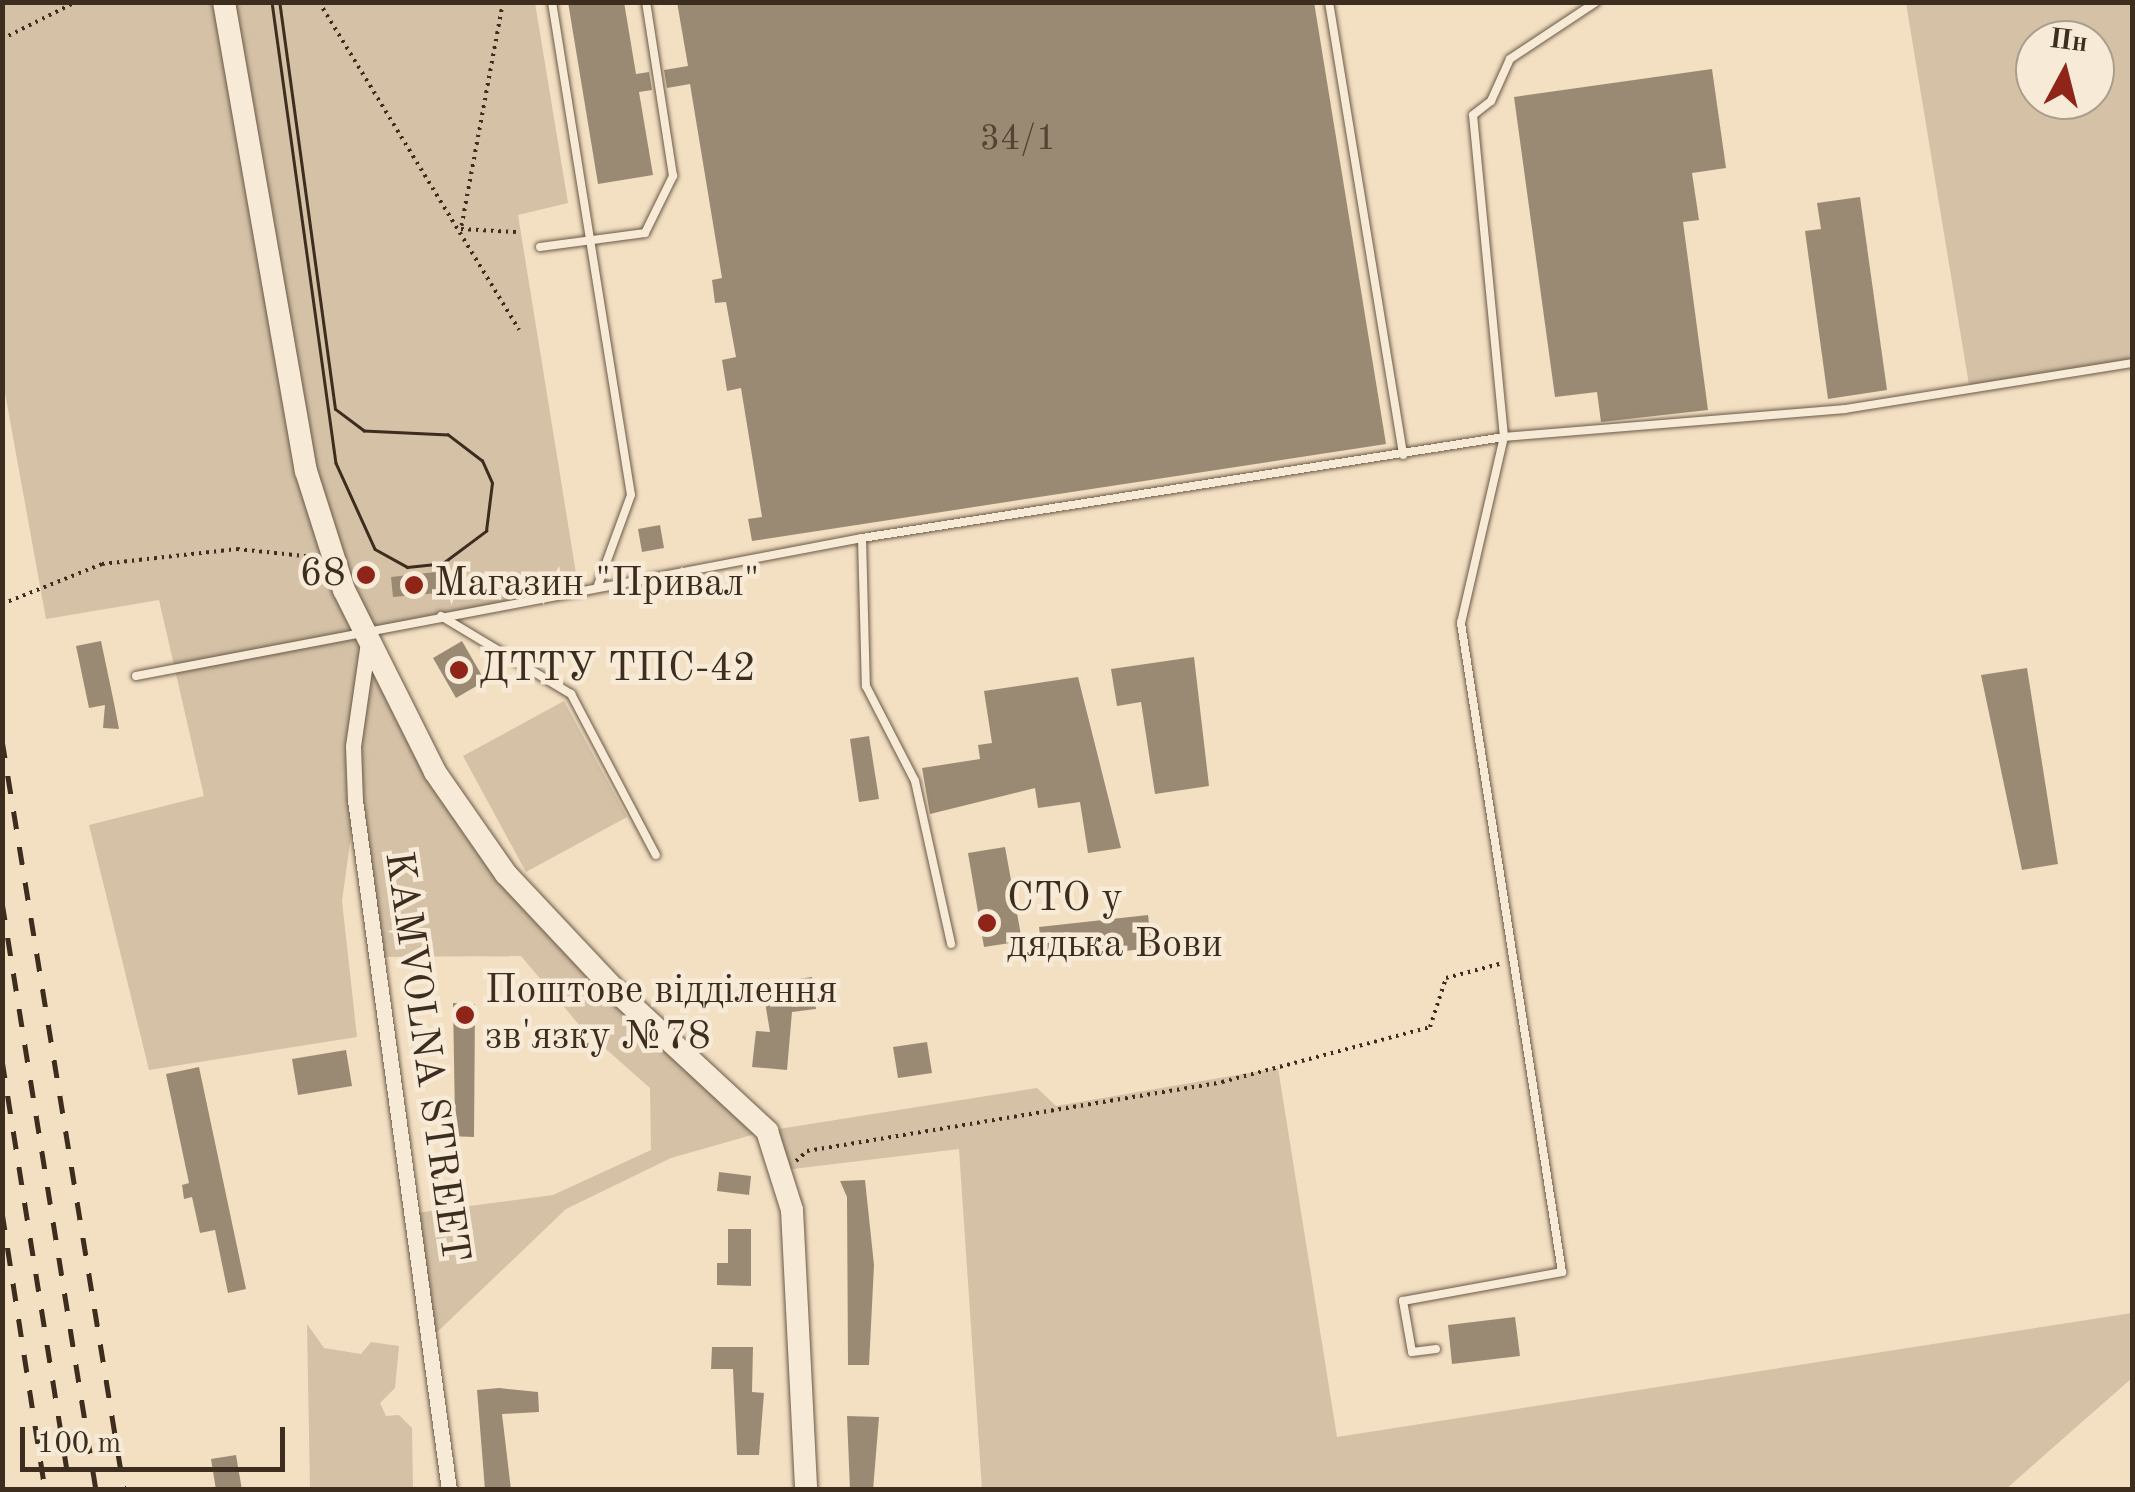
<!DOCTYPE html>
<meta charset="utf-8">
<style>
body{margin:0}
#map{position:relative;width:2135px;height:1492px;overflow:hidden;background:#f3dfc2;font-family:"Old Standard TT",serif}
div>[style]{position:absolute}
.green>*{inset:0;background:#d4c1a6}
.building>*{inset:0;background:#9b8a73}
.path>*{height:4px;margin-top:-2px;transform-origin:0;background:repeating-linear-gradient(90deg,#3c2d1e 0 2.5px,transparent 0 7.5px)}
.roads{filter:drop-shadow(0 0 2px #6a5a47) drop-shadow(0 0 2px #6a5a47)}
.lane>*{height:8px;margin:-4px;padding:0 4px;transform-origin:4px;border-radius:4px;background:#f7ead7}
.street>*{height:15px;margin:-7.5px;padding:0 7.5px;transform-origin:7.5px;border-radius:7.5px;background:#f7ead7}
.secondary>*{height:22px;margin:-11px;padding:0 11px;transform-origin:11px;border-radius:11px;background:#f7ead7}
.tram>*{height:2.5px;margin:-1.25px;padding:0 1.25px;transform-origin:1.25px;border-radius:1.25px;background:#3c2d1e}
.rail>*{height:5px;margin-top:-2.5px;transform-origin:0;background:repeating-linear-gradient(90deg,#3c2d1e 0 18px,transparent 0 36px)}
.dots>*{width:28px;height:28px;translate:-50% -50%;box-sizing:border-box;border:5px solid #f7ead7;border-radius:50%}
span{translate:-50% -50%;white-space:nowrap;text-align:center;line-height:1.15;-webkit-text-stroke:9px #f7ead7;paint-order:stroke}
.number-label{font-size:35px;color:#544433}
.number-label span{-webkit-text-stroke-width:0}
.poi-label{font-size:40px;color:#3c2d1e}
.right{translate:-100% -50%;text-align:right}
.left{translate:0 -50%;text-align:left}
.street-label{font-size:40px;color:#3c2d1e}
.frame{position:absolute;inset:0;border:5px solid #3c2d1e;pointer-events:none}
.north{position:absolute;left:2015px;top:20px;width:100px;height:100px;box-sizing:border-box;background:#f7ead7;border:2px solid #ac9e8d;border-radius:50%;rotate:7deg;font-size:28px;font-weight:700;line-height:40px;text-align:center;color:#3c2d1e}
.north::after{content:'';display:block;margin:auto;width:35px;height:45px;background:#8f2418;clip-path:polygon(50% 0,100% 100%,50% 72%,0 100%)}
.scale{position:absolute;left:20px;top:1427px;width:265px;height:45px;box-sizing:border-box;border:5px solid #3c2d1e;border-top:0;padding-left:12px;font-size:30px;line-height:35px;white-space:nowrap;color:#3c2d1e;-webkit-text-stroke:8px #f7ead7;paint-order:stroke}
</style>
<div id="map">
<div class="green">
<i style="clip-path:polygon(2px 3px,535px 3px,568px 203px,518px 215px,579px 592px,370px 633px,435px 772px,506px 874px,766px 1131px,1037px 1088px,1056px 1106px,1278px 1068px,1337px 1437px,2132px 1313px,2132px 1378px,2006px 1489px,982px 1489px,959px 1149px,784px 1170px,766px 1131px,671px 1158px,566px 1209px,433px 1336px,416px 1213px,553px 1195px,651px 1150px,650px 1088px,581px 1027px,521px 956px,375px 957px,355px 806px,342px 901px,357px 1037px,149px 1070px,89px 825px,204px 796px,159px 600px,46px 619px,3px 382px)"></i>
<i style="clip-path:polygon(evenodd,1906px 3px,2132px 3px,2132px 363px,1970px 391px,1906px 3px,2035px 40px,2095px 40px,2095px 100px,2035px 100px,2035px 40px)"></i>
<i style="clip-path:polygon(564px 701px,627px 817px,526px 872px,463px 756px)"></i>
<i style="clip-path:polygon(307px 1324px,324px 1348px,361px 1354px,371px 1342px,399px 1346px,395px 1388px,380px 1403px,386px 1416px,399px 1415px,412px 1428px,413px 1489px,310px 1489px)"></i>
</div>
<div class="building">
<i style="clip-path:polygon(568px 2px,624px 2px,636px 74px,649px 72px,652px 90px,639px 92px,653px 175px,598px 184px)"></i>
<i style="clip-path:polygon(677px 2px,1314px 2px,1386px 444px,752px 541px,748px 519px,762px 517px,741px 388px,727px 391px,722px 360px,736px 357px,726px 302px,715px 303px,712px 280px,722px 278px,690px 84px,667px 88px,664px 70px,688px 66px)"></i>
<i style="clip-path:polygon(1712px 69px,1726px 168px,1692px 173px,1699px 220px,1683px 222px,1708px 410px,1601px 422px,1597px 392px,1555px 397px,1514px 97px)"></i>
<i style="clip-path:polygon(1860px 197px,1887px 390px,1828px 399px,1805px 231px,1821px 229px,1817px 203px)"></i>
<i style="clip-path:polygon(660px 525px,664px 548px,642px 552px,638px 529px)"></i>
<i style="clip-path:polygon(436px 572px,438px 593px,393px 597px,391px 577px)"></i>
<i style="clip-path:polygon(101px 641px,114px 703px,119px 729px,103px 728px,105px 705px,89px 708px,76px 646px)"></i>
<i style="clip-path:polygon(462px 641px,485px 681px,456px 698px,433px 658px)"></i>
<i style="clip-path:polygon(1194px 657px,1209px 786px,1155px 794px,1141px 702px,1117px 706px,1111px 669px)"></i>
<i style="clip-path:polygon(2027px 668px,2058px 864px,2022px 870px,1981px 675px)"></i>
<i style="clip-path:polygon(1078px 677px,1121px 848px,1088px 853px,1080px 802px,1038px 808px,1035px 788px,930px 814px,922px 768px,980px 759px,978px 745px,992px 743px,984px 691px)"></i>
<i style="clip-path:polygon(869px 736px,879px 799px,859px 802px,850px 739px)"></i>
<i style="clip-path:polygon(1005px 847px,1022px 941px,984px 947px,968px 853px)"></i>
<i style="clip-path:polygon(1148px 915px,1152px 948px,1043px 960px,1039px 927px)"></i>
<i style="clip-path:polygon(812px 977px,816px 1009px,792px 1012px,787px 1070px,752px 1067px,756px 1031px,770px 1032px,762px 984px)"></i>
<i style="clip-path:polygon(453px 1003px,475px 1004px,474px 1137px,448px 1136px,455px 1118px)"></i>
<i style="clip-path:polygon(927px 1042px,932px 1073px,898px 1078px,893px 1047px)"></i>
<i style="clip-path:polygon(346px 1050px,352px 1086px,298px 1095px,292px 1059px)"></i>
<i style="clip-path:polygon(199px 1067px,246px 1289px,228px 1293px,215px 1230px,200px 1233px,192px 1197px,184px 1199px,182px 1185px,189px 1183px,166px 1074px)"></i>
<i style="clip-path:polygon(719px 1172px,751px 1176px,749px 1195px,717px 1191px)"></i>
<i style="clip-path:polygon(865px 1180px,874px 1265px,869px 1365px,848px 1365px,847px 1197px,840px 1181px)"></i>
<i style="clip-path:polygon(728px 1229px,751px 1229px,751px 1286px,717px 1285px,717px 1263px,728px 1263px)"></i>
<i style="clip-path:polygon(1515px 1317px,1520px 1356px,1452px 1364px,1448px 1325px)"></i>
<i style="clip-path:polygon(712px 1347px,753px 1347px,752px 1392px,764px 1393px,759px 1455px,737px 1455px,733px 1369px,711px 1369px)"></i>
<i style="clip-path:polygon(499px 1388px,538px 1392px,539px 1412px,502px 1414px,511px 1490px,485px 1490px,477px 1390px)"></i>
<i style="clip-path:polygon(847px 1416px,879px 1417px,873px 1490px,850px 1490px)"></i>
<i style="clip-path:polygon(236px 1455px,242px 1490px,216px 1490px,211px 1459px)"></i>
</div>
<div class="path">
<i style="left:294px;top:2px;width:6px;rotate:81deg"></i>
<i style="left:319px;top:2px;width:384px;rotate:58.6deg"></i>
<i style="left:503px;top:2px;width:231px;rotate:100.5deg"></i>
<i style="left:461px;top:229px;width:55px;rotate:3.1deg"></i>
<i style="left:2px;top:39px;width:83px;rotate:-26.6deg"></i>
<i style="left:2px;top:604px;width:108px;rotate:-21.8deg"></i>
<i style="left:102px;top:564px;width:136px;rotate:-6.3deg"></i>
<i style="left:237px;top:549px;width:77px;rotate:5.9deg"></i>
<i style="left:796px;top:1161px;width:15px;rotate:-42deg"></i>
<i style="left:807px;top:1151px;width:421px;rotate:-9.4deg"></i>
<i style="left:1222px;top:1082px;width:215px;rotate:-14.8deg"></i>
<i style="left:1430px;top:1027px;width:52px;rotate:-71.9deg"></i>
<i style="left:1446px;top:978px;width:59px;rotate:-14.7deg"></i>
</div>
<div class="roads">
<div class="lane">
<i style="left:552px;top:2px;width:499px;rotate:80.9deg"></i>
<i style="left:631px;top:495px;width:99px;rotate:110.1deg"></i>
<i style="left:1329px;top:2px;width:459px;rotate:80.7deg"></i>
<i style="left:540px;top:247px;width:106px;rotate:-7.6deg"></i>
<i style="left:645px;top:233px;width:64px;rotate:-63.8deg"></i>
<i style="left:673px;top:176px;width:176px;rotate:-98.8deg"></i>
<i style="left:862px;top:538px;width:148px;rotate:88.5deg"></i>
<i style="left:866px;top:686px;width:107px;rotate:62.7deg"></i>
<i style="left:915px;top:781px;width:167px;rotate:77.5deg"></i>
<i style="left:441px;top:616px;width:152px;rotate:31deg"></i>
<i style="left:571px;top:694px;width:182px;rotate:62.2deg"></i>
<i style="left:136px;top:676px;width:739px;rotate:-10.76deg"></i>
<i style="left:862px;top:538px;width:650px;rotate:-8.94deg"></i>
<i style="left:1504px;top:437px;width:342px;rotate:-4.7deg"></i>
<i style="left:1845px;top:409px;width:291px;rotate:-9.1deg"></i>
<i style="left:1436px;top:1349px;width:24px;rotate:173deg"></i>
<i style="left:1412px;top:1352px;width:52px;rotate:-100deg"></i>
<i style="left:1403px;top:1301px;width:162px;rotate:-10.3deg"></i>
<i style="left:1562px;top:1272px;width:657px;rotate:-98.85deg"></i>
<i style="left:1461px;top:623px;width:191px;rotate:-77deg"></i>
<i style="left:1504px;top:437px;width:323px;rotate:-95.5deg"></i>
<i style="left:1473px;top:115px;width:23px;rotate:-38deg"></i>
<i style="left:1491px;top:101px;width:46px;rotate:-65.7deg"></i>
<i style="left:1510px;top:59px;width:103px;rotate:-33.5deg"></i>
</div>
<div class="street">
<i style="left:368px;top:642px;width:105px;rotate:98.2deg"></i>
<i style="left:353px;top:746px;width:54px;rotate:87.9deg"></i>
<i style="left:355px;top:800px;width:696px;rotate:82.24deg"></i>
</div>
<div class="secondary">
<i style="left:224px;top:2px;width:476px;rotate:80.1deg"></i>
<i style="left:306px;top:471px;width:125px;rotate:72.3deg"></i>
<i style="left:344px;top:590px;width:203px;rotate:63.4deg"></i>
<i style="left:435px;top:772px;width:124px;rotate:55.2deg"></i>
<i style="left:506px;top:874px;width:162px;rotate:46.8deg"></i>
<i style="left:617px;top:992px;width:205px;rotate:42.8deg"></i>
<i style="left:767px;top:1131px;width:83px;rotate:72.4deg"></i>
<i style="left:792px;top:1210px;width:280px;rotate:87.1deg"></i>
</div>
</div>
<div class="tram">
<i style="left:272px;top:2px;width:465px;rotate:82.1deg"></i>
<i style="left:336px;top:463px;width:94px;rotate:65.6deg"></i>
<i style="left:375px;top:549px;width:37px;rotate:29deg"></i>
<i style="left:407px;top:567px;width:36px;rotate:-6deg"></i>
<i style="left:443px;top:563px;width:54px;rotate:-36.7deg"></i>
<i style="left:486px;top:531px;width:48px;rotate:-82.9deg"></i>
<i style="left:492px;top:483px;width:24px;rotate:-114deg"></i>
<i style="left:482px;top:461px;width:43px;rotate:-142.6deg"></i>
<i style="left:448px;top:435px;width:84px;rotate:-177.3deg"></i>
<i style="left:364px;top:431px;width:36px;rotate:-143deg"></i>
<i style="left:335px;top:409px;width:411px;rotate:-97.8deg"></i>
</div>
<div class="rail">
<i style="left:2px;top:740px;width:760px;rotate:80.76deg"></i>
<i style="left:2px;top:902px;width:595px;rotate:80.92deg"></i>
<i style="left:2px;top:1060px;width:435px;rotate:81deg"></i>
<i style="left:2px;top:1212px;width:281px;rotate:81.2deg"></i>
</div>
<div class="dots">
<i style="left:366px;top:575px;background:#8f2418"></i>
<i style="left:414px;top:585px;background:#8f2418"></i>
<i style="left:459px;top:670px;background:#8f2418"></i>
<i style="left:987px;top:923px;background:#8f2418"></i>
<i style="left:465px;top:1015px;background:#8f2418"></i>
</div>
<div class="number-label">
<span style="left:1018px;top:140px">34/1</span>
</div>
<div class="poi-label">
<span class="right" style="left:346px;top:575px">68</span>
<span class="left" style="left:434px;top:585px">Магазин "Привал"</span>
<span class="left" style="left:479px;top:670px">ДТТУ ТПС-42</span>
<span class="left" style="left:1007px;top:923px">СТО у<br>дядька Вови</span>
<span class="left" style="left:485px;top:1015px">Поштове відділення<br>зв'язку №78</span>
</div>
<div class="street-label">
<span style="left:425px;top:1057px;rotate:82deg">KAMVOLNA STREET</span>
</div>
<div class="frame"></div>
<div class="north">Пн</div>
<div class="scale">100 m</div>
</div>
